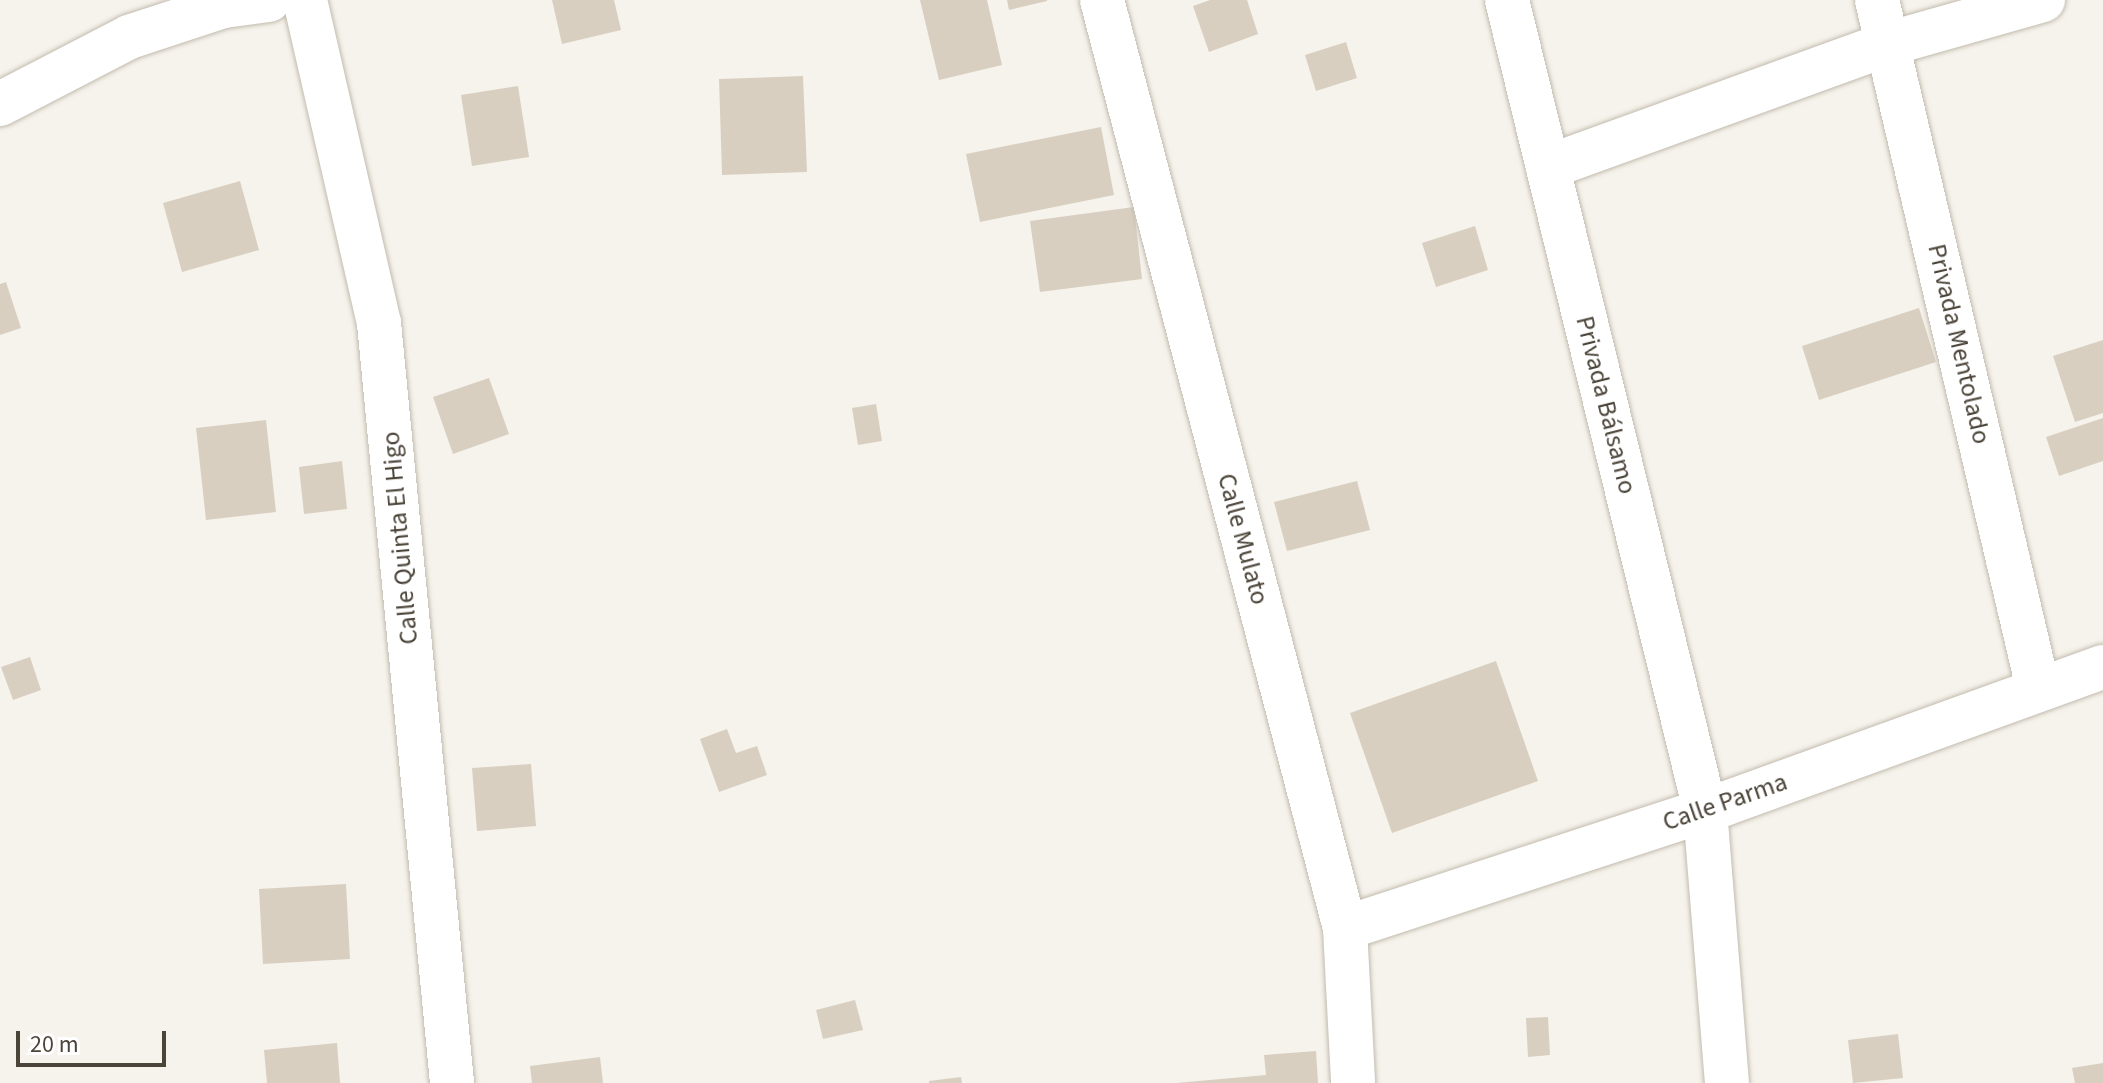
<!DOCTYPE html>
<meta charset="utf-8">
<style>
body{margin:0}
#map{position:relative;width:2103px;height:1083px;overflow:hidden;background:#f6f3ec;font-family:"Source Sans 3",sans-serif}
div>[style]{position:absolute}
.building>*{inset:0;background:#d8cfc1}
.roads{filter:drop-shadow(0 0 2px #c2bbae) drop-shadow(0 0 2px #c2bbae)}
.minor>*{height:44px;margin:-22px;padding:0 22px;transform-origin:22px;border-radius:22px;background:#fff}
span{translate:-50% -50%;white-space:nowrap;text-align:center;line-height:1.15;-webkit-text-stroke:8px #fff;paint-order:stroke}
.street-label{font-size:26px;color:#4b4439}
.scale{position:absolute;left:16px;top:1031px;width:150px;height:36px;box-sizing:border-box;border:4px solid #4b4439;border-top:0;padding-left:10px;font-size:24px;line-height:28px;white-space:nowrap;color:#4b4439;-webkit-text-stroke:6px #fff;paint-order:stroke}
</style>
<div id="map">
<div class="building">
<i style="clip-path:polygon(552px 0,614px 0,621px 30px,562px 44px)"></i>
<i style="clip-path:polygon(920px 0,987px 0,1002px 65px,939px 80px)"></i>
<i style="clip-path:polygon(1007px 0,1047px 0,1047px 1px,1009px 10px)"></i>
<i style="clip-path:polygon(1210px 0,1247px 0,1258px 34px,1209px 52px,1193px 6px)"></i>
<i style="clip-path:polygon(1346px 42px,1357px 78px,1316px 91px,1305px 55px)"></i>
<i style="clip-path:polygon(803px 76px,807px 172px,722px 175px,719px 79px)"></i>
<i style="clip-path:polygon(518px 86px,529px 157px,472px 166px,461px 95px)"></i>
<i style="clip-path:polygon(1101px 127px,1114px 195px,980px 222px,966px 154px)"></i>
<i style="clip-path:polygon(240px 181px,259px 250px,182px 272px,163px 203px)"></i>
<i style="clip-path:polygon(1134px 207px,1142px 279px,1040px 292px,1030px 221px)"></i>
<i style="clip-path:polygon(1475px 226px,1488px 270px,1436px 287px,1422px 243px)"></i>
<i style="clip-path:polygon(6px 282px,21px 328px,0 335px,0 284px)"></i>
<i style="clip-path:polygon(1919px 308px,1936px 362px,1819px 400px,1802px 346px)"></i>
<i style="clip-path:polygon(2103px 340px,2103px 413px,2075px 422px,2053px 356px)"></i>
<i style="clip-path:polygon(489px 378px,509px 434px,453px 454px,433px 397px)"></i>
<i style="clip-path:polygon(876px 404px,882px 441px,858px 445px,852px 408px)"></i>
<i style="clip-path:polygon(2103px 418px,2103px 461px,2059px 476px,2046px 437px)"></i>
<i style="clip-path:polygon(266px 420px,276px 512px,206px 520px,196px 428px)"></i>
<i style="clip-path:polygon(342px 461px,347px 509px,304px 514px,299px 467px)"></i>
<i style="clip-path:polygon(1357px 481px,1370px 530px,1287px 551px,1274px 502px)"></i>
<i style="clip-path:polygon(30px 657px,41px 690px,13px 700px,1px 667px)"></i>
<i style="clip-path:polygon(1496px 661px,1538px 781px,1392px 833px,1350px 713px)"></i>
<i style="clip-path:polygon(727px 729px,736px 753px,757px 746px,767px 775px,719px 792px,700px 739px)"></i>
<i style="clip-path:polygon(531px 764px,536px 826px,477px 831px,472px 768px)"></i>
<i style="clip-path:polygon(346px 884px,350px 959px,263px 964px,259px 889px)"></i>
<i style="clip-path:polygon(855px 1000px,863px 1030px,823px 1039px,816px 1010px)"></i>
<i style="clip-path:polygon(1548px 1017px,1550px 1055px,1528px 1057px,1526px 1018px)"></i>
<i style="clip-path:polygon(1898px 1034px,1903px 1078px,1853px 1083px,1848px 1040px)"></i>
<i style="clip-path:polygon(337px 1043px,340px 1083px,267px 1083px,264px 1050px)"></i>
<i style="clip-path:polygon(1316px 1051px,1318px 1083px,1176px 1083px,1266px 1075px,1264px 1055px)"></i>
<i style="clip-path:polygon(600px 1057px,603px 1083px,532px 1083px,530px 1066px)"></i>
<i style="clip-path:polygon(2103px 1063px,2103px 1083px,2075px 1083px,2072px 1068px)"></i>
<i style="clip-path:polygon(961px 1077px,962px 1083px,929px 1083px,929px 1081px)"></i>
</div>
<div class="roads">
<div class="minor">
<i style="left:305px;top:0;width:331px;rotate:77.1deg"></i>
<i style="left:379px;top:323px;width:763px;rotate:84.51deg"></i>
<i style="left:1102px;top:0;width:959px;rotate:75.33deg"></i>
<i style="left:1345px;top:928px;width:155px;rotate:87deg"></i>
<i style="left:1507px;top:0;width:834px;rotate:76.26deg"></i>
<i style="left:1705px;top:810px;width:274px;rotate:85.4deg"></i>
<i style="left:1877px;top:0;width:707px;rotate:76.83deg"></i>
<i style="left:0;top:104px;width:145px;rotate:-27.4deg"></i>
<i style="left:129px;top:37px;width:100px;rotate:-18.1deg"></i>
<i style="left:224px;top:6px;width:45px;rotate:-7.6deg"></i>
<i style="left:1548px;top:167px;width:365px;rotate:-19.9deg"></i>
<i style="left:1891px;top:43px;width:158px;rotate:-15.8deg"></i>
<i style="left:1345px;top:928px;width:399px;rotate:-18.1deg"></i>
<i style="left:1724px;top:804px;width:403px;rotate:-19.9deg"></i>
</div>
</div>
<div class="street-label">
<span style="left:1959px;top:344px;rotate:77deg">Privada Mentolado</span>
<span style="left:1606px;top:405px;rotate:76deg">Privada Bálsamo</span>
<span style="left:400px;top:538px;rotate:-95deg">Calle Quinta El Higo</span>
<span style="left:1243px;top:539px;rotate:75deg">Calle Mulato</span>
<span style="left:1725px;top:802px;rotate:-19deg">Calle Parma</span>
</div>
<div class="scale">20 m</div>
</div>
